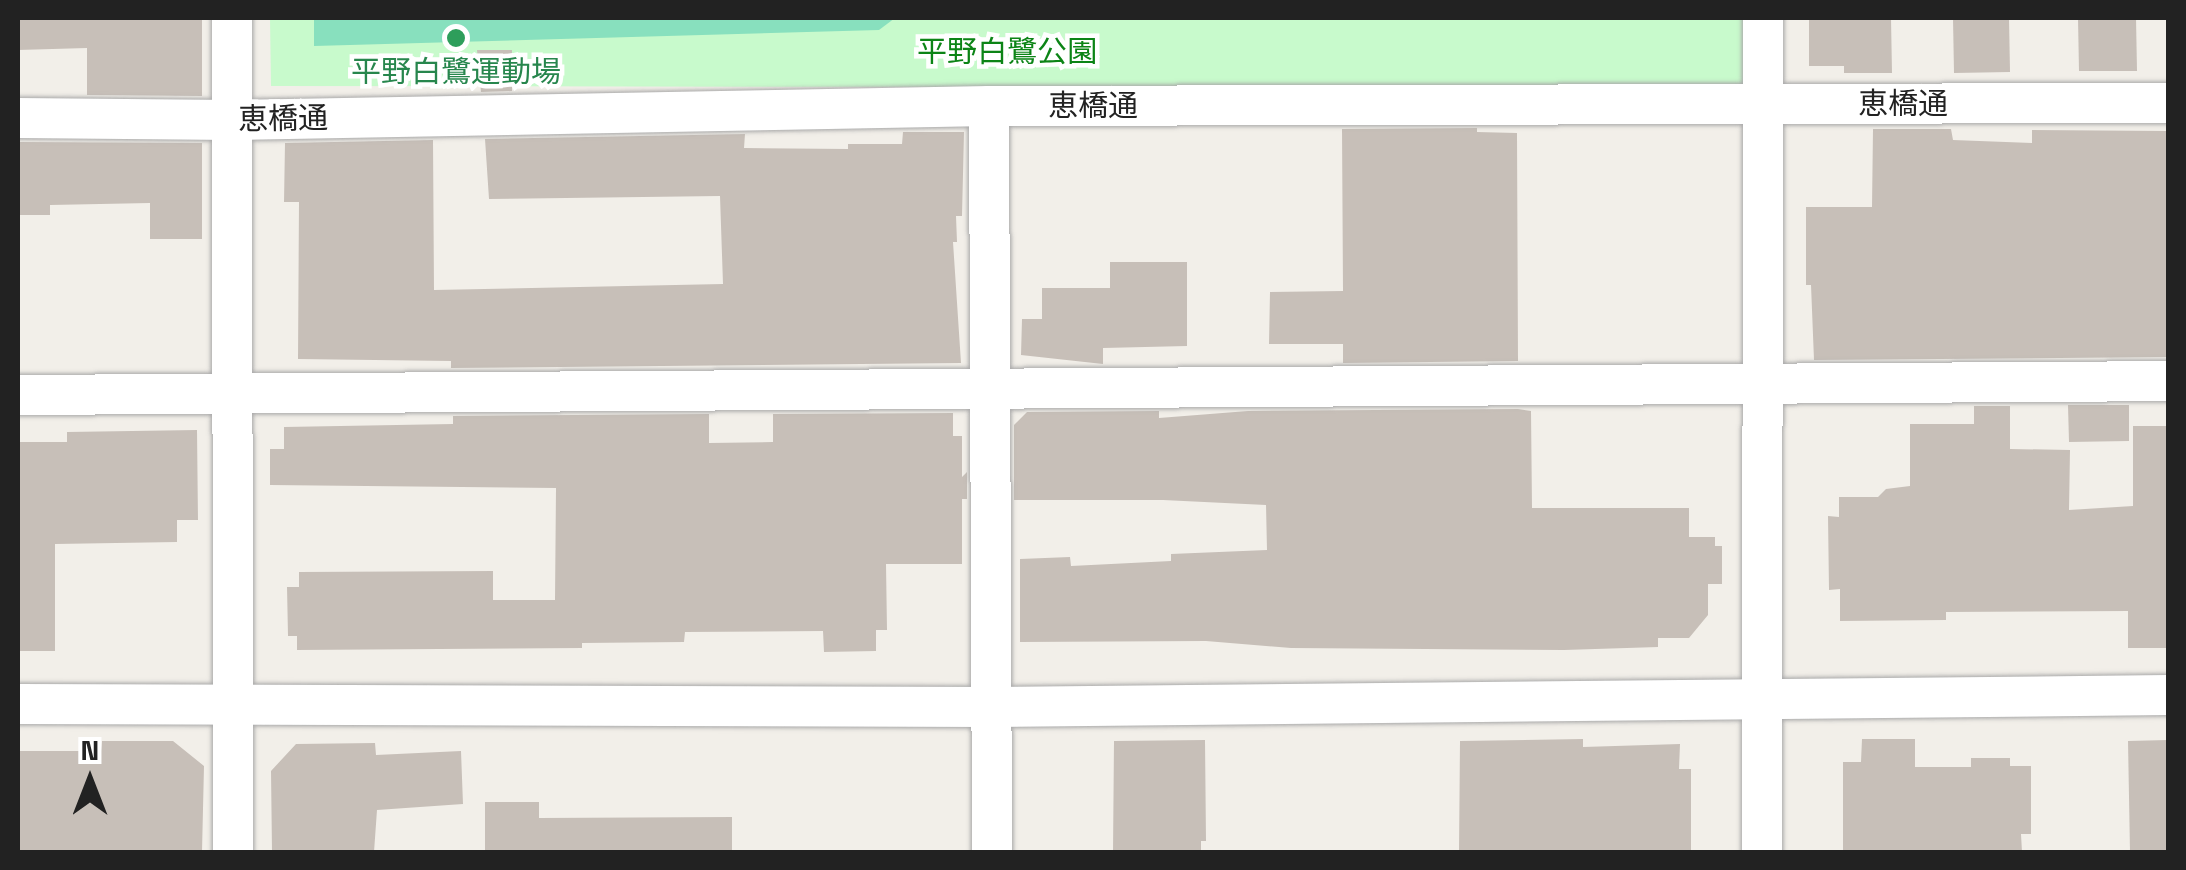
<!DOCTYPE html>
<meta charset="utf-8">
<style>
body{margin:0}
#map{position:relative;width:2186px;height:870px;overflow:hidden;background:#f2efe9;font-family:"Space Grotesk","Noto Sans JP",sans-serif}
div>[style]{position:absolute}
.park>*{inset:0;background:#c8facc}
.pitch>*{inset:0;background:#88e0be}
.building>*{inset:0;background:#c7bfb8}
.roads{filter:drop-shadow(0 0 2px #a9a9a9) drop-shadow(0 0 2px #a9a9a9)}
.minor>*{height:40px;margin:-20px;padding:0 20px;transform-origin:20px;border-radius:20px;background:#fff}
.dots>*{width:28px;height:28px;translate:-50% -50%;box-sizing:border-box;border:5px solid #fff;border-radius:50%}
span{translate:-50% -50%;white-space:nowrap;text-align:center;line-height:1.15;-webkit-text-stroke:9px #fff;paint-order:stroke}
.park-label{font-size:30px;color:#0c8416}
.leisure-label{font-size:30px;color:#27864d}
.street-label{font-size:30px;color:#222}
.frame{position:absolute;inset:0;border:20px solid #222;pointer-events:none}
.north{position:absolute;left:40px;top:730px;width:100px;height:100px;-webkit-text-stroke:8px #fff;paint-order:stroke;rotate:0deg;font-size:28px;font-weight:700;line-height:40px;text-align:center;color:#222}
.north::after{content:'';display:block;margin:auto;width:35px;height:45px;background:#222;clip-path:polygon(50% 0,100% 100%,50% 72%,0 100%)}
</style>
<div id="map">
<div class="park">
<i style="clip-path:polygon(270px 18px,1743px 18px,1744px 88px,271px 86px)"></i>
</div>
<div class="pitch">
<i style="clip-path:polygon(314px 18px,895px 18px,879px 30px,314px 46px)"></i>
</div>
<div class="building">
<i style="clip-path:polygon(18px 18px,202px 18px,202px 96px,87px 95px,87px 48px,18px 50px)"></i>
<i style="clip-path:polygon(1809px 18px,1891px 18px,1892px 73px,1844px 73px,1844px 66px,1809px 66px)"></i>
<i style="clip-path:polygon(1953px 18px,2009px 18px,2010px 72px,1954px 73px)"></i>
<i style="clip-path:polygon(2078px 18px,2136px 18px,2137px 71px,2079px 71px)"></i>
<i style="clip-path:polygon(477px 50px,512px 50px,512px 91px,481px 92px)"></i>
<i style="clip-path:polygon(1477px 128px,1477px 132px,1517px 133px,1518px 361px,1343px 363px,1343px 344px,1269px 344px,1270px 292px,1343px 291px,1342px 129px)"></i>
<i style="clip-path:polygon(1873px 129px,1951px 129px,1953px 140px,2032px 143px,2032px 130px,2168px 131px,2168px 357px,1814px 360px,1811px 285px,1806px 285px,1806px 207px,1872px 207px)"></i>
<i style="clip-path:polygon(903px 132px,964px 132px,962px 216px,956px 216px,957px 242px,953px 242px,961px 363px,451px 368px,451px 361px,298px 359px,299px 202px,284px 202px,285px 143px,433px 140px,434px 290px,723px 284px,720px 196px,489px 199px,485px 139px,745px 134px,744px 148px,848px 149px,848px 144px,902px 144px)"></i>
<i style="clip-path:polygon(18px 142px,202px 143px,202px 239px,150px 239px,150px 203px,50px 205px,50px 215px,18px 215px)"></i>
<i style="clip-path:polygon(1110px 262px,1187px 262px,1187px 346px,1103px 348px,1103px 364px,1021px 355px,1022px 319px,1042px 319px,1042px 288px,1110px 288px)"></i>
<i style="clip-path:polygon(2068px 405px,2129px 405px,2129px 441px,2069px 442px)"></i>
<i style="clip-path:polygon(1974px 406px,2010px 406px,2010px 449px,2070px 450px,2069px 510px,2133px 506px,2133px 426px,2168px 426px,2168px 648px,2128px 648px,2128px 611px,1946px 612px,1946px 620px,1840px 621px,1840px 589px,1829px 590px,1828px 516px,1839px 517px,1839px 497px,1878px 497px,1886px 489px,1910px 486px,1910px 424px,1974px 424px)"></i>
<i style="clip-path:polygon(1518px 409px,1531px 411px,1532px 508px,1689px 508px,1689px 537px,1715px 537px,1715px 546px,1722px 546px,1722px 584px,1708px 584px,1708px 615px,1689px 638px,1658px 638px,1658px 647px,1564px 650px,1291px 648px,1206px 641px,1020px 642px,1020px 559px,1070px 557px,1071px 566px,1171px 561px,1171px 554px,1267px 550px,1266px 505px,1163px 500px,1014px 500px,1014px 425px,1027px 412px,1159px 411px,1159px 418px,1248px 411px)"></i>
<i style="clip-path:polygon(953px 413px,953px 436px,962px 436px,962px 477px,967px 472px,967px 499px,962px 499px,962px 564px,886px 564px,887px 630px,876px 630px,876px 651px,824px 652px,823px 631px,685px 632px,684px 642px,582px 643px,582px 648px,297px 650px,297px 636px,288px 636px,287px 587px,299px 587px,299px 572px,493px 571px,493px 600px,555px 600px,556px 488px,270px 485px,270px 449px,284px 449px,284px 427px,453px 424px,453px 416px,709px 414px,709px 443px,773px 442px,773px 414px)"></i>
<i style="clip-path:polygon(197px 430px,198px 520px,177px 520px,177px 542px,55px 544px,55px 651px,18px 651px,18px 442px,67px 442px,67px 432px)"></i>
<i style="clip-path:polygon(1583px 739px,1583px 747px,1680px 744px,1679px 769px,1691px 769px,1691px 852px,1459px 852px,1460px 741px)"></i>
<i style="clip-path:polygon(1862px 739px,1915px 739px,1915px 767px,1971px 767px,1971px 758px,2010px 758px,2010px 766px,2031px 766px,2031px 834px,2021px 834px,2022px 852px,1843px 852px,1843px 762px,1861px 762px)"></i>
<i style="clip-path:polygon(1205px 740px,1206px 841px,1201px 841px,1201px 852px,1113px 852px,1114px 741px)"></i>
<i style="clip-path:polygon(2168px 740px,2168px 852px,2130px 852px,2128px 741px)"></i>
<i style="clip-path:polygon(102px 741px,173px 741px,204px 766px,202px 852px,18px 852px,18px 751px,101px 751px)"></i>
<i style="clip-path:polygon(375px 743px,376px 755px,461px 751px,463px 804px,377px 810px,374px 852px,272px 852px,271px 771px,296px 744px)"></i>
<i style="clip-path:polygon(485px 802px,539px 802px,539px 818px,732px 817px,732px 852px,485px 852px)"></i>
</div>
<div class="roads">
<div class="minor">
<i style="left:232px;top:18px;width:834px;rotate:89.93deg"></i>
<i style="left:989px;top:106px;width:746px;rotate:89.77deg"></i>
<i style="left:18px;top:118px;width:215px;rotate:0.5deg"></i>
<i style="left:233px;top:120px;width:756px;rotate:-1.06deg"></i>
<i style="left:989px;top:106px;width:1179px;rotate:-0.15deg"></i>
<i style="left:18px;top:395px;width:2150px;rotate:-0.37deg"></i>
<i style="left:18px;top:704px;width:972px;rotate:0.18deg"></i>
<i style="left:990px;top:707px;width:1178px;rotate:-0.58deg"></i>
<i style="left:1762px;top:852px;width:834px;rotate:-89.93deg"></i>
</div>
</div>
<div class="dots">
<i style="left:456px;top:38px;background:#2e9e5b"></i>
</div>
<div class="park-label">
<span style="left:1007px;top:52px">平野白鷺公園</span>
</div>
<div class="leisure-label">
<span style="left:456px;top:72px">平野白鷺運動場</span>
</div>
<div class="street-label">
<span style="left:1903px;top:104px">恵橋通</span>
<span style="left:1093px;top:106px">恵橋通</span>
<span style="left:283px;top:119px;rotate:-1deg">恵橋通</span>
</div>
<div class="frame"></div>
<div class="north">N</div>
</div>
